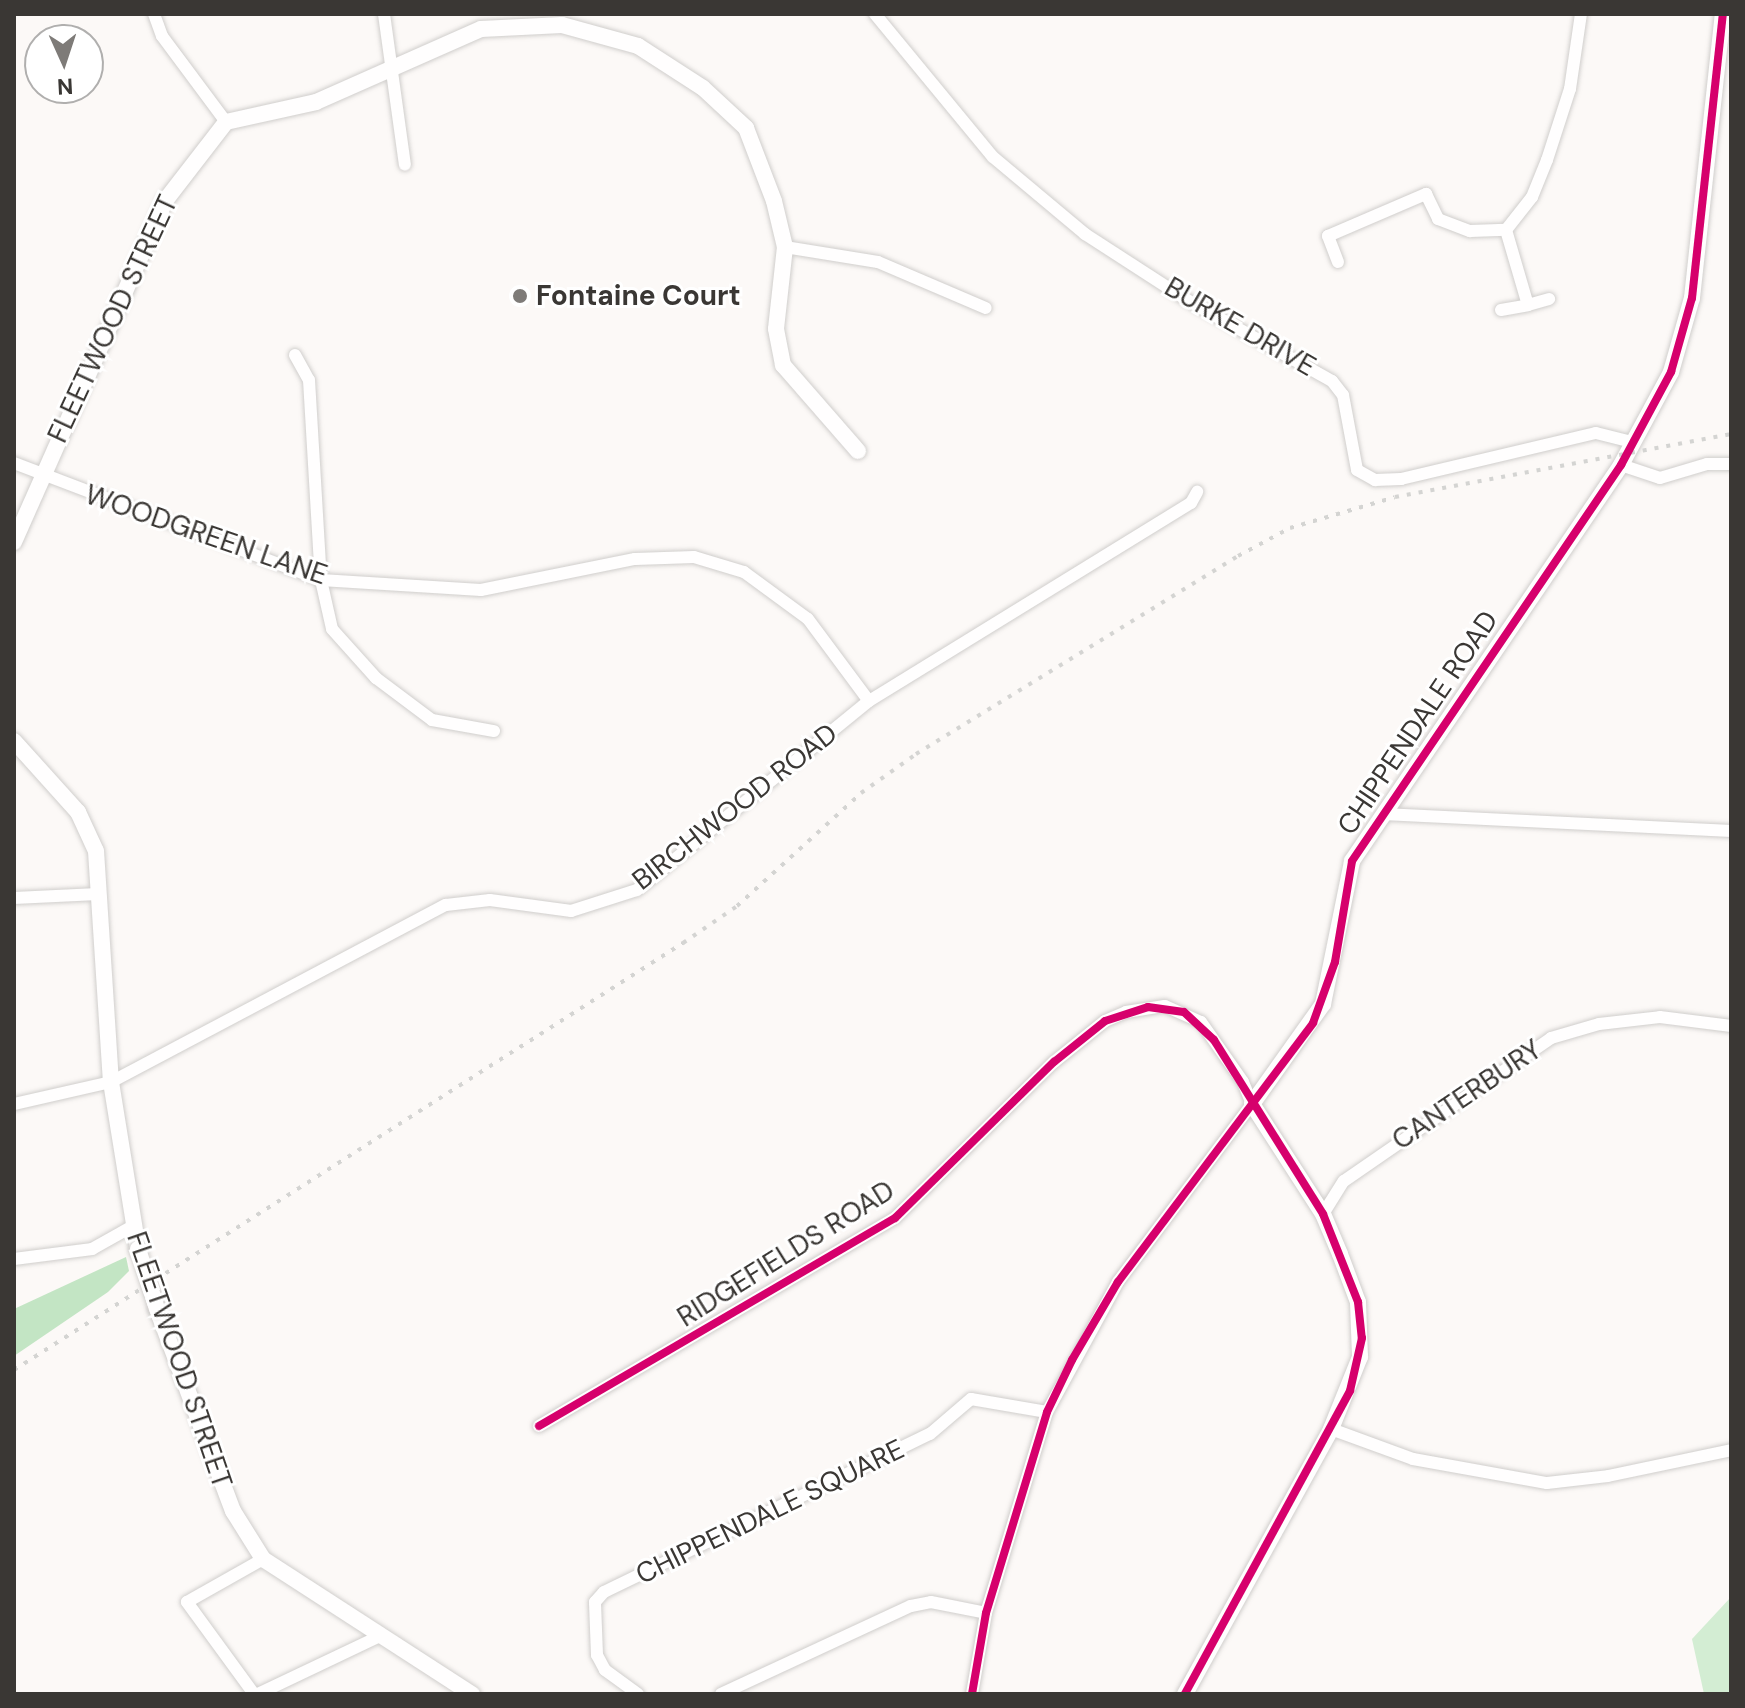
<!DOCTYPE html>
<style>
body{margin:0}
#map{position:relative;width:1745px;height:1708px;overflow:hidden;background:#fcf9f7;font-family:"DM Sans",sans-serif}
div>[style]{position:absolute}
.green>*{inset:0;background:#d3edd3}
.forest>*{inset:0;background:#c3e5c4}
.roads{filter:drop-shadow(0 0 2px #d0cecc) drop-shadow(0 0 2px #d0cecc)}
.minor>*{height:12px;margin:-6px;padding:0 6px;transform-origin:6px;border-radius:6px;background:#fffefe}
.tertiary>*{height:16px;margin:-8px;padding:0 8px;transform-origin:8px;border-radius:8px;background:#fffefe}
.rail>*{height:4px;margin-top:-2px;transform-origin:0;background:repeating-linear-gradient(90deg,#d4d4d2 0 4px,transparent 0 12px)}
.bridges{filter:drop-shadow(0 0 2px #d0cecc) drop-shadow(0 0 2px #d0cecc)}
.tertiary-bridge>*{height:16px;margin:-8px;padding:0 8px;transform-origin:8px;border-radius:8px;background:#fffefe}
.cycleway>*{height:8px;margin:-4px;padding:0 4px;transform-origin:4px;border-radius:4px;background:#d6006c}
.dots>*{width:22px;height:22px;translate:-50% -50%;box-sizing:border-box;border:4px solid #fff;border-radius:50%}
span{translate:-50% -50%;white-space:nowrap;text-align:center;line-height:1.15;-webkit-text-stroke:6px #fff;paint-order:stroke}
.poi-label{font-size:28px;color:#3a3734;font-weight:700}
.left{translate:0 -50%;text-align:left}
.street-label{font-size:28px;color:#3a3734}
.frame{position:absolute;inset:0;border:16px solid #3a3734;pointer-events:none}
.north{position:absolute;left:24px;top:24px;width:80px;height:80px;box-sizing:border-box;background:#fff;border:2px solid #b0afae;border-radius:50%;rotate:177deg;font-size:22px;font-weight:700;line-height:32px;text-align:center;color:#3a3734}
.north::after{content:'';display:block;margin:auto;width:28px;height:36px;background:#7e7b78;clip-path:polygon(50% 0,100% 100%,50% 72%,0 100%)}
</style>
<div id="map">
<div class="green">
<i style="clip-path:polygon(1731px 1597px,1731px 1694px,1704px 1694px,1692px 1639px)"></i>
</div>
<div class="forest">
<i style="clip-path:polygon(126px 1257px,129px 1271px,108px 1292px,14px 1356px,14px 1309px)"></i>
</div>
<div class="roads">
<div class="minor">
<i style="left:154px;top:14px;width:23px;rotate:70deg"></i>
<i style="left:162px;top:36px;width:107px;rotate:53.3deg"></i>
<i style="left:384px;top:14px;width:152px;rotate:82.1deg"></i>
<i style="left:875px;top:14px;width:185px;rotate:50.5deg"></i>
<i style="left:993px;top:157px;width:120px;rotate:39.9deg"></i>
<i style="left:1085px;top:234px;width:121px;rotate:32.9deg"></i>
<i style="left:1187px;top:300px;width:166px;rotate:29.2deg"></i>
<i style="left:1332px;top:381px;width:18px;rotate:52deg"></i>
<i style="left:1343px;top:395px;width:76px;rotate:79.4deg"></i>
<i style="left:1357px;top:470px;width:21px;rotate:29deg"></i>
<i style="left:1375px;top:480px;width:26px;rotate:-2deg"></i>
<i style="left:1401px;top:479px;width:200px;rotate:-13.3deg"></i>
<i style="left:1596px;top:433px;width:37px;rotate:14deg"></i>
<i style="left:1506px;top:230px;width:42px;rotate:-51.8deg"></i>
<i style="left:1532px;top:197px;width:40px;rotate:-68deg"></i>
<i style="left:1547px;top:160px;width:75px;rotate:-72.1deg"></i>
<i style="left:1570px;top:89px;width:76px;rotate:-81.7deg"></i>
<i style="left:1506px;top:230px;width:78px;rotate:73.7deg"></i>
<i style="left:1528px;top:305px;width:22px;rotate:-16deg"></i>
<i style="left:785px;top:247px;width:94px;rotate:9.2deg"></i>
<i style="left:878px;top:262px;width:117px;rotate:23.1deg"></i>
<i style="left:1338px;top:262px;width:28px;rotate:-111deg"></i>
<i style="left:1328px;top:236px;width:107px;rotate:-23.2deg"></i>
<i style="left:1426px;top:194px;width:28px;rotate:64deg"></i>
<i style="left:1438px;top:219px;width:34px;rotate:21deg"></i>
<i style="left:1470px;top:231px;width:36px;rotate:-2deg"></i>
<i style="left:1501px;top:310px;width:27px;rotate:-10deg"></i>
<i style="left:295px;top:355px;width:29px;rotate:61deg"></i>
<i style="left:309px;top:380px;width:200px;rotate:86.6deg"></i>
<i style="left:321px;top:580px;width:50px;rotate:77.3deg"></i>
<i style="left:332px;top:629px;width:66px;rotate:48.1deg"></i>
<i style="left:376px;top:678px;width:70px;rotate:36.9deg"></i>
<i style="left:432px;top:720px;width:63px;rotate:10.1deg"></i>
<i style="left:14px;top:463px;width:329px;rotate:20.9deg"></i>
<i style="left:321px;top:580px;width:160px;rotate:3.6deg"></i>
<i style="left:481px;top:590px;width:157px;rotate:-11.4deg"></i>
<i style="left:635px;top:559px;width:59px;rotate:-1.9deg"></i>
<i style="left:694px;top:557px;width:52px;rotate:16.7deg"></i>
<i style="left:744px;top:572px;width:79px;rotate:36.3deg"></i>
<i style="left:808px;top:619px;width:102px;rotate:53.4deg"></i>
<i style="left:1621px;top:465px;width:41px;rotate:18.4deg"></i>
<i style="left:1660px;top:478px;width:49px;rotate:-16.6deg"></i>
<i style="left:1707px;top:464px;width:24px"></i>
<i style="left:1384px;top:814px;width:347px;rotate:2.8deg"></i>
<i style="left:14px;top:898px;width:84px;rotate:-2.7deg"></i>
<i style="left:14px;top:1104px;width:99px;rotate:-12.8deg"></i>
<i style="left:111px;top:1082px;width:379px;rotate:-27.9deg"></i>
<i style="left:446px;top:905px;width:44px;rotate:-6.5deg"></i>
<i style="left:490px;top:900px;width:82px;rotate:7.7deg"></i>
<i style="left:571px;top:911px;width:69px;rotate:-17.7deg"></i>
<i style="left:637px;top:890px;width:299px;rotate:-39.2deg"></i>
<i style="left:869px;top:701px;width:378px;rotate:-31.6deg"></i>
<i style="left:1191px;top:503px;width:13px;rotate:-61deg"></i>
<i style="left:1323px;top:1214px;width:39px;rotate:-58deg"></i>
<i style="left:1344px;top:1181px;width:252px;rotate:-34.6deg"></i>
<i style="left:1551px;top:1038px;width:50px;rotate:-16.3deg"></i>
<i style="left:1599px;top:1024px;width:61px;rotate:-6.5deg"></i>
<i style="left:1660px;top:1017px;width:72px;rotate:7.2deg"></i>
<i style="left:14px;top:1259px;width:79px;rotate:-7.3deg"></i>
<i style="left:92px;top:1249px;width:45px;rotate:-29.4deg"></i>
<i style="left:539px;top:1426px;width:412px;rotate:-30.3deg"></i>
<i style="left:895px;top:1218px;width:223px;rotate:-44.5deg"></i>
<i style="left:1054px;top:1062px;width:65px;rotate:-38.8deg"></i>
<i style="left:1105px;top:1021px;width:23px;rotate:-23deg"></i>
<i style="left:1126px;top:1012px;width:39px;rotate:-9deg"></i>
<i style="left:1165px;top:1006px;width:39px;rotate:24deg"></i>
<i style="left:1201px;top:1022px;width:73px;rotate:55deg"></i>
<i style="left:1243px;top:1082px;width:24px;rotate:68deg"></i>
<i style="left:1252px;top:1104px;width:223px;rotate:127deg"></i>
<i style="left:1118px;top:1282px;width:148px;rotate:118.6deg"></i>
<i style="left:1047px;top:1412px;width:210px;rotate:106.9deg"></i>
<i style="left:986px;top:1613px;width:82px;rotate:99.8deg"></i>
<i style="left:1331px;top:1429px;width:87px;rotate:20.1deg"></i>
<i style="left:1413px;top:1459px;width:136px;rotate:10.2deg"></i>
<i style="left:1547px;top:1483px;width:61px;rotate:-6.5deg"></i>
<i style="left:1608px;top:1476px;width:126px;rotate:-11.9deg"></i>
<i style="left:254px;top:1694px;width:114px;rotate:-126.1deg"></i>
<i style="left:187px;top:1602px;width:87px;rotate:-29.5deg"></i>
<i style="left:258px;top:1694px;width:133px;rotate:-25.4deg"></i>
<i style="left:638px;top:1694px;width:41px;rotate:-144deg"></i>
<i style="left:605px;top:1670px;width:17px;rotate:-118deg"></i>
<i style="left:597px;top:1655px;width:53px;rotate:-92.2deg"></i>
<i style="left:595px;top:1602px;width:13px;rotate:-48deg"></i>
<i style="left:604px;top:1592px;width:362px;rotate:-25.9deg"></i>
<i style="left:930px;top:1434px;width:54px;rotate:-40.5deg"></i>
<i style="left:971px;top:1399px;width:77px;rotate:9.7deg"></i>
<i style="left:721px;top:1694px;width:209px;rotate:-24.9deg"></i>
<i style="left:911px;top:1606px;width:20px;rotate:-11deg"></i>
<i style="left:931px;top:1602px;width:56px;rotate:11.3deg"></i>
</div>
<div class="tertiary">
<i style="left:14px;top:542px;width:373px;rotate:-66.1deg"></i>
<i style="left:165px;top:201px;width:100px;rotate:-52.3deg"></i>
<i style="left:226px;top:122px;width:92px;rotate:-12.5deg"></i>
<i style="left:316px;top:102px;width:180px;rotate:-23.9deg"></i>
<i style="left:481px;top:29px;width:81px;rotate:-2.8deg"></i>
<i style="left:562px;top:25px;width:79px;rotate:15.4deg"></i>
<i style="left:638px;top:46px;width:77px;rotate:32.9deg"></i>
<i style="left:703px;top:88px;width:59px;rotate:42.9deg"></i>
<i style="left:746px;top:128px;width:78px;rotate:69deg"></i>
<i style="left:774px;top:201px;width:47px;rotate:76.6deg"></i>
<i style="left:785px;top:247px;width:82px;rotate:96.3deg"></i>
<i style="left:776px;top:329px;width:37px;rotate:79deg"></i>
<i style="left:783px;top:365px;width:114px;rotate:48.9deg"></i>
<i style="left:14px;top:741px;width:96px;rotate:48deg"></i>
<i style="left:78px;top:812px;width:43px;rotate:65.2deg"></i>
<i style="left:96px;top:851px;width:231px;rotate:86.3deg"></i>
<i style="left:111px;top:1082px;width:169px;rotate:80.8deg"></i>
<i style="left:157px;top:1309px;width:216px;rotate:69.4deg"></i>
<i style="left:233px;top:1511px;width:57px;rotate:58deg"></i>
<i style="left:263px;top:1559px;width:249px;rotate:32.9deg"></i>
<i style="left:1185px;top:1694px;width:303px;rotate:-61.1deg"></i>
<i style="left:1331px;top:1429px;width:78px;rotate:-68.1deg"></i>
<i style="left:1360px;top:1357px;width:55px;rotate:-92.1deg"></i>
<i style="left:1358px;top:1302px;width:51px;rotate:-110.6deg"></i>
<i style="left:1340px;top:1254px;width:43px;rotate:-113deg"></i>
<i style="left:1323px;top:1214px;width:131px;rotate:-122.8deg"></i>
<i style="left:1252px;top:1104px;width:123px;rotate:-54.6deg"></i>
<i style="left:1323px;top:1004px;width:146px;rotate:-78.5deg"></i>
<i style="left:1352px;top:861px;width:479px;rotate:-55.8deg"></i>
<i style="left:1621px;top:465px;width:106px;rotate:-61.7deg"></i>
<i style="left:1671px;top:372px;width:77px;rotate:-74.2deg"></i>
<i style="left:1692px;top:298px;width:286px;rotate:-83.8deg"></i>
</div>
</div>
<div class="rail">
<i style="left:14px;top:1370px;width:794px;rotate:-32.55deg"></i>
<i style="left:683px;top:943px;width:65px;rotate:-34.4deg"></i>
<i style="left:737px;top:906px;width:168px;rotate:-42.3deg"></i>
<i style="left:861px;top:793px;width:67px;rotate:-35.3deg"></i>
<i style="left:916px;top:754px;width:378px;rotate:-31.6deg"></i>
<i style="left:1238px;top:556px;width:59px;rotate:-28.3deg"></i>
<i style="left:1290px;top:528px;width:109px;rotate:-16.4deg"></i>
<i style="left:1395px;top:497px;width:342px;rotate:-10.6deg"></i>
</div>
<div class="bridges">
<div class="tertiary-bridge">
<i style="left:138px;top:1249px;width:63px;rotate:72.4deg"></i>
</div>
</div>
<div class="cycleway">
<i style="left:539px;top:1426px;width:412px;rotate:-30.3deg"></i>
<i style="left:895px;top:1218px;width:223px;rotate:-44.5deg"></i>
<i style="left:1054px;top:1062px;width:65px;rotate:-38.8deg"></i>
<i style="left:1105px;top:1021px;width:45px;rotate:-18deg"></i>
<i style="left:1148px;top:1007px;width:36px;rotate:8deg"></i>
<i style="left:1184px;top:1012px;width:41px;rotate:43deg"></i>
<i style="left:1214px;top:1040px;width:205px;rotate:57.9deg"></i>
<i style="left:1323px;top:1214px;width:95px;rotate:68.3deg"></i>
<i style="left:1358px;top:1302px;width:36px;rotate:84deg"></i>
<i style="left:1362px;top:1338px;width:54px;rotate:102.8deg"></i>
<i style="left:1350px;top:1391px;width:345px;rotate:118.6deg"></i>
<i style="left:972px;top:1694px;width:82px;rotate:-80.2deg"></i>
<i style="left:986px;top:1613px;width:210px;rotate:-73.1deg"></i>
<i style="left:1047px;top:1412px;width:58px;rotate:-64.3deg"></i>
<i style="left:1072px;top:1360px;width:91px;rotate:-59.5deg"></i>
<i style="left:1118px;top:1282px;width:324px;rotate:-53deg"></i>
<i style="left:1313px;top:1023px;width:65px;rotate:-70.2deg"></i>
<i style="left:1335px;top:962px;width:102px;rotate:-80.4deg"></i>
<i style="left:1352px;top:861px;width:479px;rotate:-55.8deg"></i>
<i style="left:1621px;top:465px;width:106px;rotate:-61.7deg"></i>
<i style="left:1671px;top:372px;width:77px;rotate:-74.2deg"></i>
<i style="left:1692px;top:298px;width:286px;rotate:-83.8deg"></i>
</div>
<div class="dots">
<i style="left:520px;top:296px;background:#7e7b78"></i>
</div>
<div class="poi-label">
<span class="left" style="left:536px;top:296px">Fontaine Court</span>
</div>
<div class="street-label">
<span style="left:113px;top:319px;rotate:-65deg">FLEETWOOD STREET</span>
<span style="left:1240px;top:327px;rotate:30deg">BURKE DRIVE</span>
<span style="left:206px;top:535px;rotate:19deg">WOODGREEN LANE</span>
<span style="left:1418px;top:723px;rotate:-56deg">CHIPPENDALE ROAD</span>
<span style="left:735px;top:807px;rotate:-38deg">BIRCHWOOD ROAD</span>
<span style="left:1467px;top:1095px;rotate:-34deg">CANTERBURY</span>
<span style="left:786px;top:1254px;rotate:-32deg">RIDGEFIELDS ROAD</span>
<span style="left:179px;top:1360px;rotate:71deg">FLEETWOOD STREET</span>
<span style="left:770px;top:1512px;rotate:-26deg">CHIPPENDALE SQUARE</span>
</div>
<div class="frame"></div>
<div class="north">N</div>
</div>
